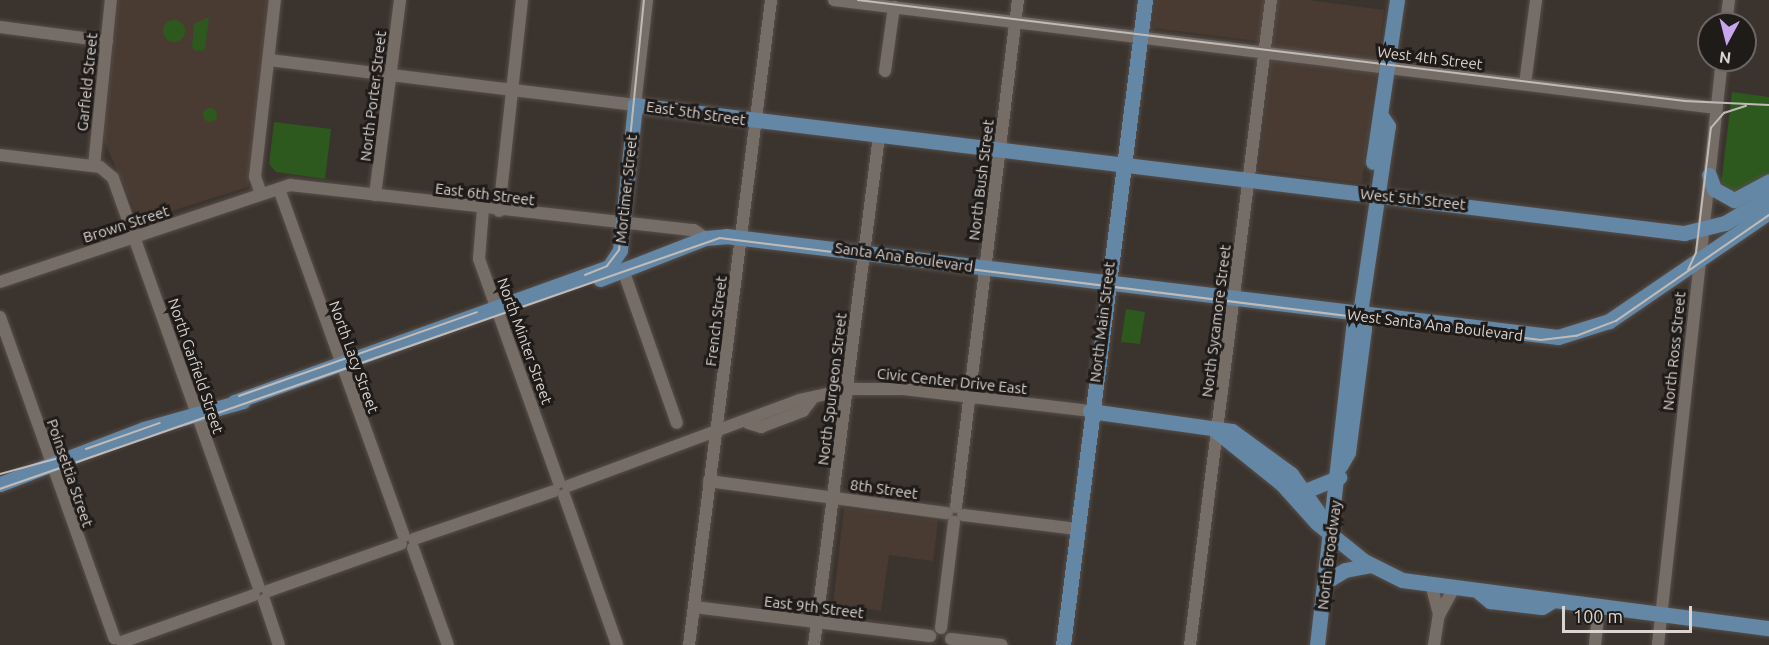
<!DOCTYPE html>
<style>
body{margin:0}
#map{position:relative;width:1769px;height:645px;overflow:hidden;background:#3b332d;font-family:Ubuntu,sans-serif}
div>[style]{position:absolute}
.built>*{inset:0;background:#493b32}
.green>*{inset:0;background:#2d591e}
.round{border-radius:50%}
.roads{filter:drop-shadow(0 0 2px #564e4a) drop-shadow(0 0 2px #564e4a)}
.minor>*{height:12px;margin:-6px;padding:0 6px;transform-origin:6px;border-radius:6px;background:#776d67}
.major>*{height:15px;margin:-7.5px;padding:0 7.5px;transform-origin:7.5px;border-radius:7.5px;background:#6387a4}
.tram>*{height:1.5px;margin:-0.75px;padding:0 0.75px;transform-origin:0.75px;border-radius:0.75px;background:#c1bbb8}
span{translate:-50% -50%;white-space:nowrap;text-align:center;line-height:1.15;-webkit-text-stroke:6px #1f1b19;paint-order:stroke}
.street-label{font-size:15px;color:#dbd5d2}
.north{position:absolute;left:1697px;top:12px;width:60px;height:60px;box-sizing:border-box;background:#1f1b19;border:2px solid #6a6563;border-radius:50%;rotate:187deg;font-size:16px;font-weight:700;line-height:24px;text-align:center;color:#dbd5d2}
.north::after{content:'';display:block;margin:auto;width:21px;height:27px;background:#c9a5ee;clip-path:polygon(50% 0,100% 100%,50% 72%,0 100%)}
.scale{position:absolute;left:1562px;top:606px;width:130px;height:27px;box-sizing:border-box;border:3px solid #dbd5d2;border-top:0;padding-left:8px;font-size:18px;line-height:21px;white-space:nowrap;color:#dbd5d2;-webkit-text-stroke:4px #1f1b19;paint-order:stroke}
</style>
<div id="map">
<div class="built">
<i style="clip-path:polygon(118px 0,270px 0,248px 187px,140px 221px,103px 139px)"></i>
<i style="clip-path:polygon(1156px 0,1308px 0,1384px 10px,1362px 183px,1259px 170px,1273px 43px,1153px 28px)"></i>
<i style="clip-path:polygon(844px 508px,938px 521px,933px 561px,889px 555px,881px 611px,833px 604px)"></i>
</div>
<div class="green">
<i style="clip-path:polygon(209px 17px,205px 50px,197px 51px,192px 48px,194px 24px)"></i>
<i class="round" style="left:163px;top:20px;width:22px;height:22px"></i>
<i style="clip-path:polygon(1732px 92px,1769px 97px,1769px 175px,1737px 195px,1721px 186px)"></i>
<i class="round" style="left:203px;top:108px;width:14px;height:14px"></i>
<i style="clip-path:polygon(274px 122px,331px 129px,325px 179px,276px 172px,269px 164px)"></i>
<i style="clip-path:polygon(1126px 309px,1145px 312px,1140px 344px,1121px 342px)"></i>
</div>
<div class="roads">
<div class="minor">
<i style="left:834px;top:0;width:889px;rotate:6.98deg"></i>
<i style="left:1726px;top:24px;width:24px;rotate:-83deg"></i>
<i style="left:0;top:27px;width:108px;rotate:7.5deg"></i>
<i style="left:269px;top:60px;width:369px;rotate:7deg"></i>
<i style="left:635px;top:105px;width:106px;rotate:-83.5deg"></i>
<i style="left:885px;top:71px;width:65px;rotate:-82deg"></i>
<i style="left:1525px;top:84px;width:85px;rotate:-82.5deg"></i>
<i style="left:0;top:155px;width:101px;rotate:6.8deg"></i>
<i style="left:100px;top:167px;width:17px;rotate:40deg"></i>
<i style="left:113px;top:178px;width:434px;rotate:70.4deg"></i>
<i style="left:94px;top:166px;width:167px;rotate:-84.2deg"></i>
<i style="left:279px;top:189px;width:369px;rotate:70.2deg"></i>
<i style="left:261px;top:194px;width:18px;rotate:-109deg"></i>
<i style="left:255px;top:177px;width:178px;rotate:-83.6deg"></i>
<i style="left:375px;top:195px;width:197px;rotate:-82.7deg"></i>
<i style="left:483px;top:209px;width:50px;rotate:94.6deg"></i>
<i style="left:479px;top:259px;width:237px;rotate:70.3deg"></i>
<i style="left:499px;top:211px;width:212px;rotate:-83.8deg"></i>
<i style="left:623px;top:270px;width:162px;rotate:70.6deg"></i>
<i style="left:0;top:282px;width:306px;rotate:-18.5deg"></i>
<i style="left:290px;top:185px;width:406px;rotate:6.4deg"></i>
<i style="left:694px;top:230px;width:14px;rotate:36deg"></i>
<i style="left:0;top:317px;width:341px;rotate:70.4deg"></i>
<i style="left:748px;top:423px;width:14px;rotate:17deg"></i>
<i style="left:761px;top:427px;width:45px;rotate:-20.9deg"></i>
<i style="left:803px;top:411px;width:15px;rotate:-53deg"></i>
<i style="left:709px;top:481px;width:240px;rotate:7.7deg"></i>
<i style="left:568px;top:486px;width:246px;rotate:-20.4deg"></i>
<i style="left:799px;top:400px;width:51px;rotate:-12.4deg"></i>
<i style="left:849px;top:389px;width:54px"></i>
<i style="left:903px;top:389px;width:188px;rotate:6.7deg"></i>
<i style="left:564px;top:495px;width:159px;rotate:70.5deg"></i>
<i style="left:956px;top:507px;width:511px;rotate:-83.03deg"></i>
<i style="left:963px;top:515px;width:115px;rotate:7deg"></i>
<i style="left:414px;top:539px;width:148px;rotate:-18.9deg"></i>
<i style="left:413px;top:548px;width:103px;rotate:70.2deg"></i>
<i style="left:1432px;top:588px;width:28px;rotate:75deg"></i>
<i style="left:268px;top:591px;width:141px;rotate:-19.5deg"></i>
<i style="left:264px;top:600px;width:47px;rotate:71.6deg"></i>
<i style="left:694px;top:607px;width:238px;rotate:7deg"></i>
<i style="left:941px;top:628px;width:107px;rotate:-83deg"></i>
<i style="left:951px;top:639px;width:51px;rotate:6.7deg"></i>
<i style="left:122px;top:642px;width:140px;rotate:-19.6deg"></i>
<i style="left:689px;top:645px;width:650px;rotate:-82.75deg"></i>
<i style="left:814px;top:645px;width:513px;rotate:-82.72deg"></i>
<i style="left:1190px;top:645px;width:650px;rotate:-82.84deg"></i>
<i style="left:1434px;top:645px;width:30px;rotate:-81deg"></i>
<i style="left:1439px;top:615px;width:29px;rotate:-61deg"></i>
<i style="left:1595px;top:645px;width:38px;rotate:-84deg"></i>
<i style="left:1658px;top:645px;width:588px;rotate:-83.76deg"></i>
</div>
<div class="major">
<i style="left:1373px;top:162px;width:164px;rotate:-81.6deg"></i>
<i style="left:1709px;top:175px;width:15px;rotate:70deg"></i>
<i style="left:1714px;top:189px;width:23px;rotate:29deg"></i>
<i style="left:1734px;top:200px;width:40px;rotate:-28deg"></i>
<i style="left:600px;top:279px;width:113px;rotate:-21.3deg"></i>
<i style="left:705px;top:238px;width:21px;rotate:-5deg"></i>
<i style="left:726px;top:236px;width:838px;rotate:6.92deg"></i>
<i style="left:1558px;top:337px;width:53px;rotate:-17.4deg"></i>
<i style="left:1609px;top:321px;width:194px;rotate:-34.3deg"></i>
<i style="left:234px;top:402px;width:399px;rotate:-19.8deg"></i>
<i style="left:609px;top:267px;width:20px;rotate:-57deg"></i>
<i style="left:620px;top:250px;width:146px;rotate:-84.1deg"></i>
<i style="left:635px;top:105px;width:1057px;rotate:6.96deg"></i>
<i style="left:1684px;top:233px;width:42px;rotate:-13.7deg"></i>
<i style="left:1725px;top:223px;width:51px;rotate:-30.6deg"></i>
<i style="left:1090px;top:411px;width:143px;rotate:8deg"></i>
<i style="left:1232px;top:431px;width:73px;rotate:36.1deg"></i>
<i style="left:1291px;top:474px;width:71px;rotate:54.7deg"></i>
<i style="left:1216px;top:431px;width:85px;rotate:38.8deg"></i>
<i style="left:1282px;top:484px;width:52px;rotate:48.1deg"></i>
<i style="left:1317px;top:523px;width:60px;rotate:39deg"></i>
<i style="left:1364px;top:561px;width:42px;rotate:26.6deg"></i>
<i style="left:1402px;top:580px;width:370px;rotate:7.5deg"></i>
<i style="left:1340px;top:466px;width:16px;rotate:-60deg"></i>
<i style="left:1348px;top:452px;width:124px;rotate:-82.6deg"></i>
<i style="left:1364px;top:329px;width:23px;rotate:-97deg"></i>
<i style="left:1361px;top:306px;width:182px;rotate:-81.5deg"></i>
<i style="left:1388px;top:126px;width:11px;rotate:-124deg"></i>
<i style="left:0;top:484px;width:154px;rotate:-20.9deg"></i>
<i style="left:144px;top:429px;width:103px;rotate:-15.8deg"></i>
<i style="left:1305px;top:491px;width:37px;rotate:-22deg"></i>
<i style="left:1325px;top:582px;width:23px;rotate:-31deg"></i>
<i style="left:1345px;top:570px;width:26px;rotate:-11deg"></i>
<i style="left:1480px;top:593px;width:13px;rotate:39deg"></i>
<i style="left:1490px;top:601px;width:52px;rotate:6.6deg"></i>
<i style="left:1542px;top:607px;width:12px;rotate:-31deg"></i>
<i style="left:1063px;top:645px;width:650px;rotate:-82.75deg"></i>
<i style="left:1317px;top:645px;width:319px;rotate:-83.5deg"></i>
<i style="left:1353px;top:328px;width:15px;rotate:-62deg"></i>
</div>
</div>
<div class="tram">
<i style="left:858px;top:0;width:833px;rotate:6.96deg"></i>
<i style="left:1685px;top:101px;width:84px;rotate:2.7deg"></i>
<i style="left:1688px;top:270px;width:19px;rotate:-65deg"></i>
<i style="left:1696px;top:253px;width:126px;rotate:-83.2deg"></i>
<i style="left:1711px;top:128px;width:20px;rotate:-49deg"></i>
<i style="left:1724px;top:113px;width:23px;rotate:-18deg"></i>
<i style="left:585px;top:275px;width:24px;rotate:-22deg"></i>
<i style="left:607px;top:266px;width:20px;rotate:-53deg"></i>
<i style="left:619px;top:250px;width:251px;rotate:-84.3deg"></i>
<i style="left:239px;top:396px;width:252px;rotate:-19.4deg"></i>
<i style="left:86px;top:449px;width:78px;rotate:-19.4deg"></i>
<i style="left:0;top:474px;width:68px;rotate:-15.3deg"></i>
<i style="left:0;top:489px;width:762px;rotate:-19.22deg"></i>
<i style="left:720px;top:238px;width:827px;rotate:7.08deg"></i>
<i style="left:1541px;top:340px;width:35px;rotate:-7deg"></i>
<i style="left:1576px;top:336px;width:43px;rotate:-20.6deg"></i>
<i style="left:1616px;top:321px;width:186px;rotate:-34.7deg"></i>
</div>
<div class="street-label">
<span style="left:1430px;top:58px;rotate:7deg">West 4th Street</span>
<span style="left:87px;top:82px;rotate:-84deg">Garfield Street</span>
<span style="left:373px;top:96px;rotate:-83deg">North Porter Street</span>
<span style="left:696px;top:113px;rotate:8deg">East 5th Street</span>
<span style="left:981px;top:180px;rotate:-83deg">North Bush Street</span>
<span style="left:626px;top:189px;rotate:-84deg">Mortimer Street</span>
<span style="left:485px;top:194px;rotate:7deg">East 6th Street</span>
<span style="left:1413px;top:199px;rotate:6deg">West 5th Street</span>
<span style="left:126px;top:224px;rotate:-18deg">Brown Street</span>
<span style="left:904px;top:257px;rotate:8deg">Santa Ana Boulevard</span>
<span style="left:716px;top:321px;rotate:-83deg">French Street</span>
<span style="left:1216px;top:321px;rotate:-83deg">North Sycamore Street</span>
<span style="left:1102px;top:322px;rotate:-83deg">North Main Street</span>
<span style="left:1435px;top:325px;rotate:7deg">West Santa Ana Boulevard</span>
<span style="left:525px;top:341px;rotate:70deg">North Minter Street</span>
<span style="left:1674px;top:351px;rotate:-84deg">North Ross Street</span>
<span style="left:354px;top:357px;rotate:70deg">North Lacy Street</span>
<span style="left:196px;top:366px;rotate:71deg">North Garfield Street</span>
<span style="left:952px;top:381px;rotate:6deg">Civic Center Drive East</span>
<span style="left:832px;top:389px;rotate:-83deg">North Spurgeon Street</span>
<span style="left:70px;top:473px;rotate:71deg">Poinsettia Street</span>
<span style="left:884px;top:489px;rotate:8deg">8th Street</span>
<span style="left:1329px;top:555px;rotate:-83deg">North Broadway</span>
<span style="left:814px;top:607px;rotate:7deg">East 9th Street</span>
</div>
<div class="north">N</div>
<div class="scale">100 m</div>
</div>
